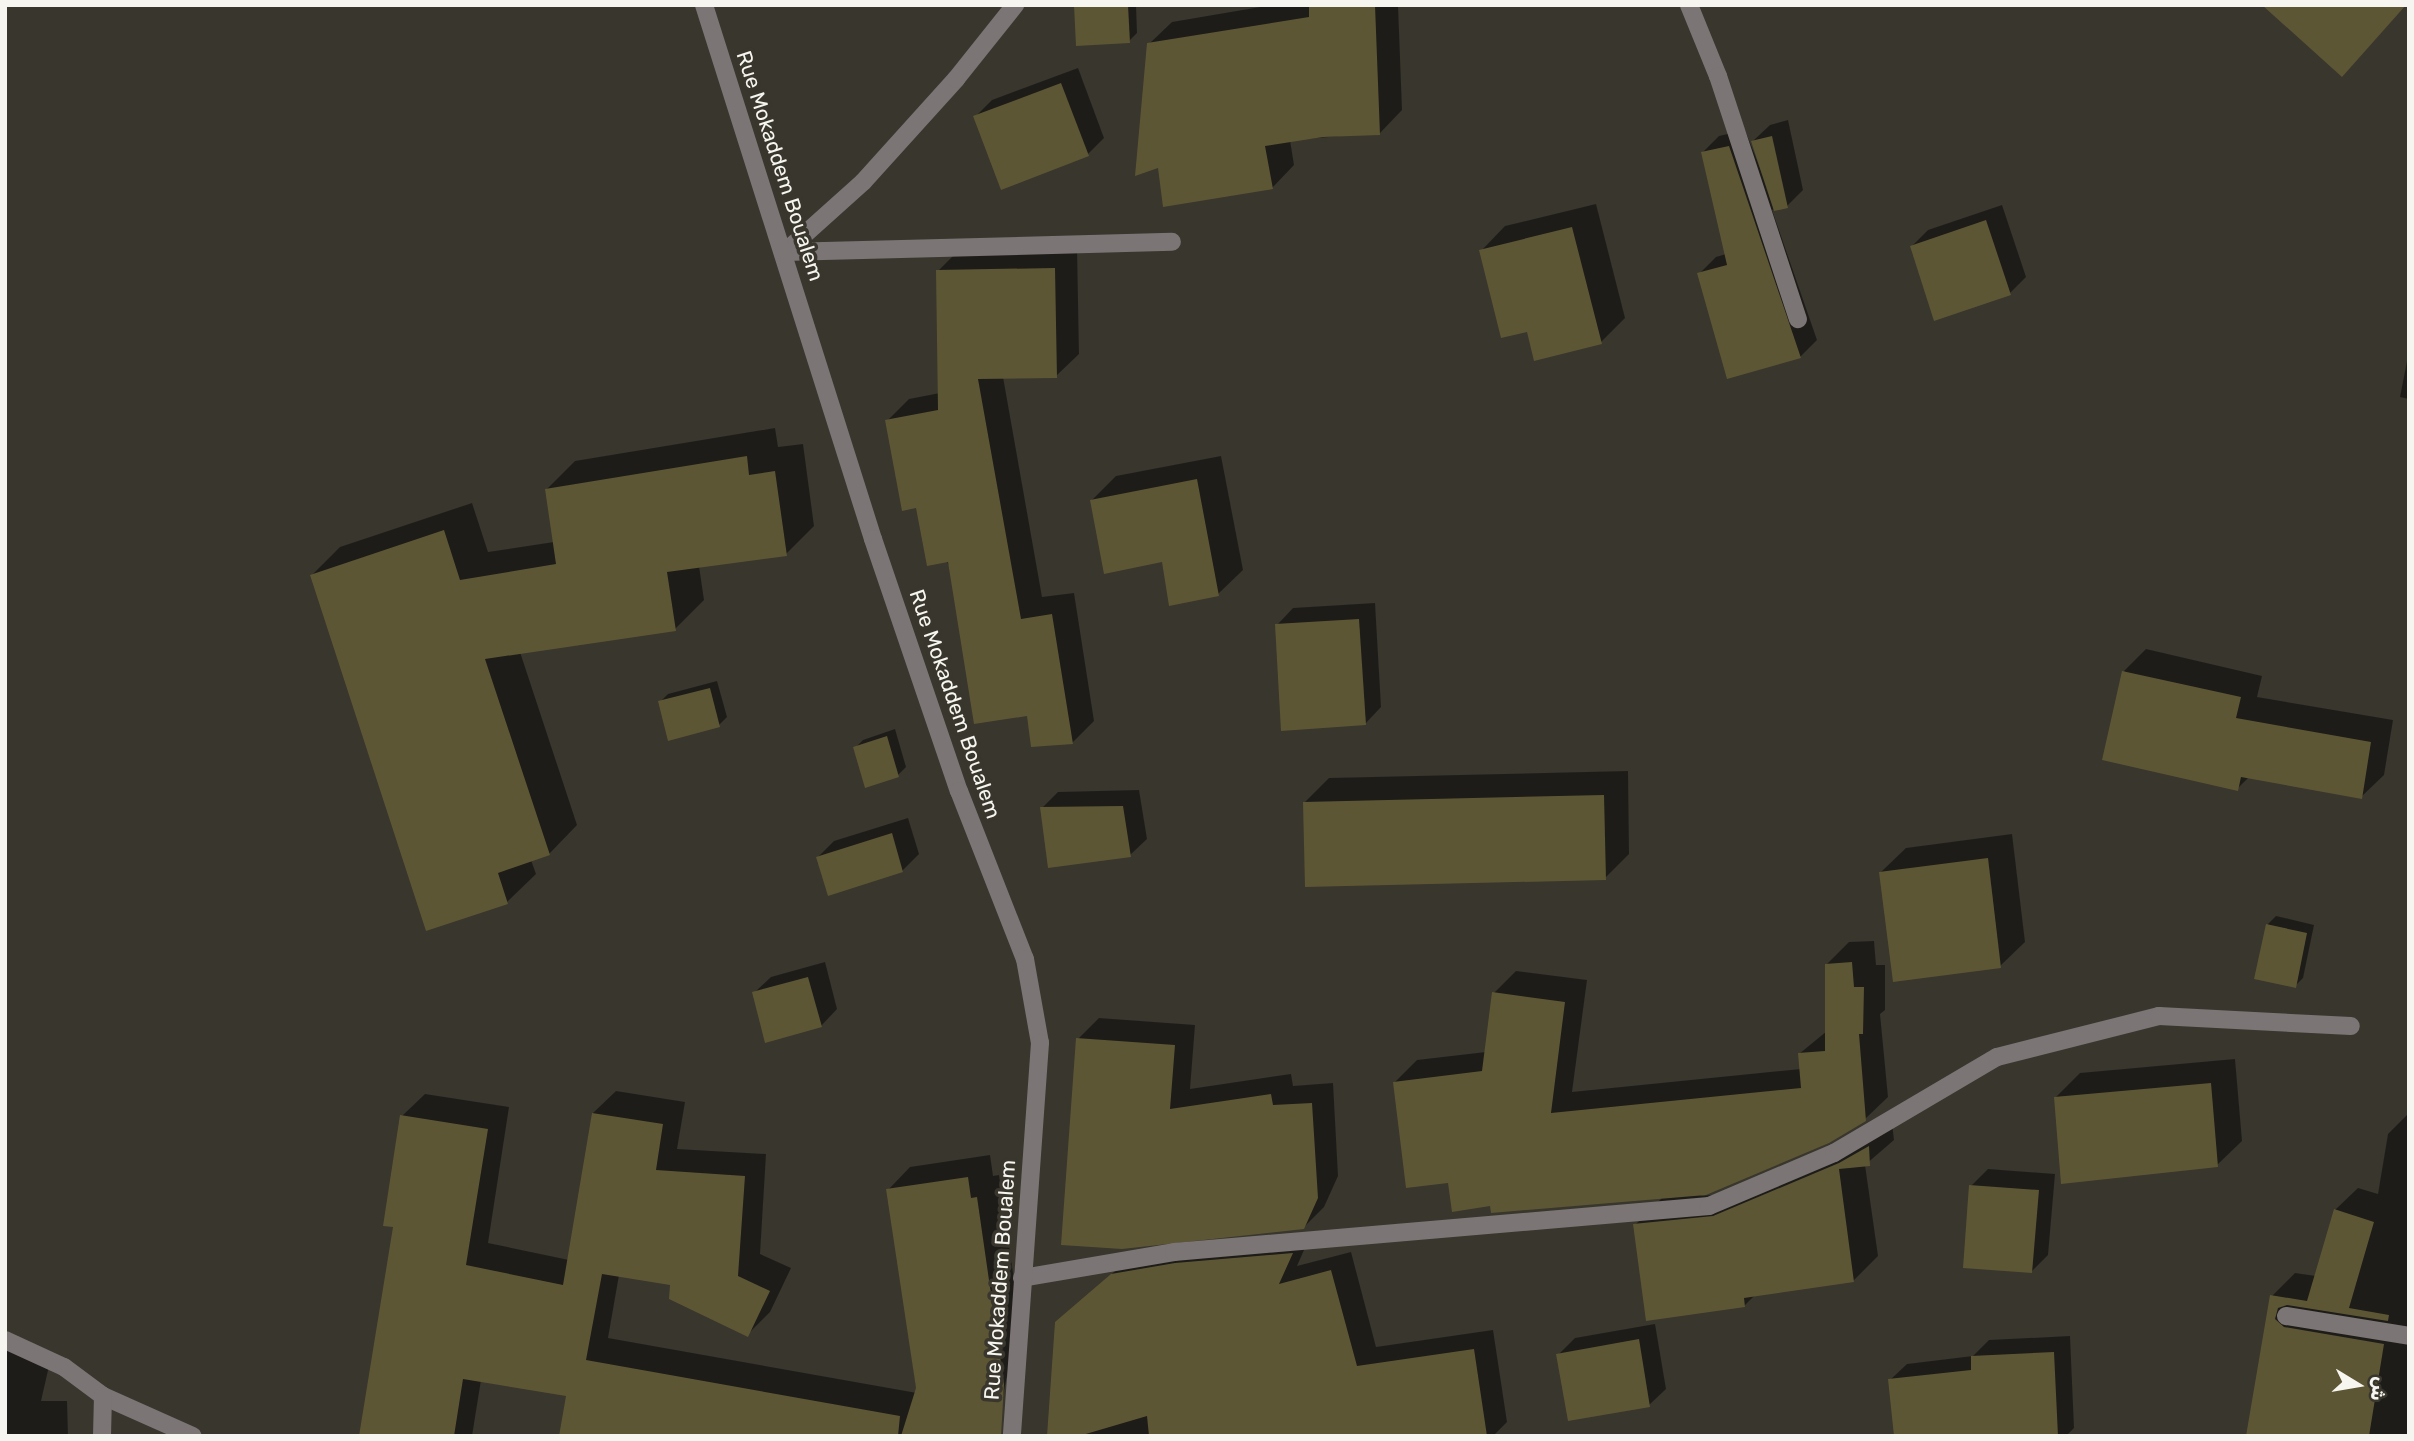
<!DOCTYPE html>
<meta charset="utf-8">
<style>
body{margin:0}
#map{position:relative;width:2414px;height:1441px;overflow:hidden;background:#38362d;font-family:Rubik,Cairo,sans-serif}
div>[style]{position:absolute}
.shadow>*{inset:0;background:#0007}
.building>*{inset:0;background:#5d5634}
.minor>*{height:18px;margin:-9px;padding:0 9px;transform-origin:9px;border-radius:9px;background:#7b7575}
.tertiary>*{height:18px;margin:-9px;padding:0 9px;transform-origin:9px;border-radius:9px;background:#7b7575}
span{translate:-50% -50%;white-space:nowrap;text-align:center;line-height:1.15;-webkit-text-stroke:7px #38362d;paint-order:stroke}
.street-label{font-size:21px;color:#f6f5ef}
.frame{position:absolute;inset:0;border:7px solid #f6f5ef;pointer-events:none}
.north{position:absolute;left:2323px;top:1350px;width:70px;height:70px;-webkit-text-stroke:5px #38362d;paint-order:stroke;rotate:101deg;font-size:19px;font-weight:700;line-height:28px;text-align:center;color:#f6f5ef}
.north::after{content:'';display:block;margin:auto;width:24px;height:32px;background:#f6f5ef;clip-path:polygon(50% 0,100% 100%,50% 72%,0 100%)}
</style>
<div id="map">
<div class="shadow">
<i style="clip-path:polygon(1076px 5px,1136px 5px,1137px 33px,1129px 41px)"></i>
<i style="clip-path:polygon(1272px 5px,1398px 5px,1402px 110px,1380px 133px,1290px 140px,1294px 165px,1272px 188px,1149px 44px,1172px 22px)"></i>
<i style="clip-path:polygon(1078px 68px,1104px 138px,1088px 154px,975px 117px,992px 100px)"></i>
<i style="clip-path:polygon(1788px 120px,1803px 190px,1787px 206px,1772px 210px,1817px 340px,1800px 357px,1699px 274px,1716px 257px,1726px 254px,1703px 152px,1719px 136px,1745px 130px,1771px 196px,1753px 141px,1770px 125px)"></i>
<i style="clip-path:polygon(1596px 204px,1625px 318px,1601px 342px,1528px 330px,1481px 251px,1505px 226px)"></i>
<i style="clip-path:polygon(2002px 205px,2026px 277px,2010px 293px,1912px 246px,1928px 230px)"></i>
<i style="clip-path:polygon(1077px 247px,1079px 354px,1056px 376px,1003px 377px,1042px 597px,1074px 593px,1094px 721px,1072px 743px,1029px 714px,917px 506px,887px 421px,909px 399px,940px 393px,938px 271px,960px 249px)"></i>
<i style="clip-path:polygon(2409px 351px,2409px 399px,2400px 397px)"></i>
<i style="clip-path:polygon(775px 428px,778px 447px,803px 444px,814px 526px,786px 554px,699px 566px,704px 600px,675px 629px,520px 652px,577px 825px,549px 854px,531px 860px,536px 874px,507px 902px,312px 575px,340px 547px,472px 503px,488px 552px,554px 542px,546px 490px,575px 461px)"></i>
<i style="clip-path:polygon(1221px 456px,1243px 570px,1218px 594px,1163px 560px,1092px 500px,1116px 476px)"></i>
<i style="clip-path:polygon(1375px 603px,1381px 707px,1365px 724px,1277px 625px,1293px 608px)"></i>
<i style="clip-path:polygon(2146px 649px,2262px 676px,2257px 697px,2393px 720px,2384px 775px,2361px 797px,2249px 777px,2237px 789px,2124px 671px)"></i>
<i style="clip-path:polygon(717px 681px,727px 717px,719px 725px,660px 702px,668px 694px)"></i>
<i style="clip-path:polygon(895px 729px,906px 767px,898px 775px,855px 748px,863px 740px)"></i>
<i style="clip-path:polygon(1628px 771px,1629px 854px,1605px 878px,1305px 802px,1329px 778px)"></i>
<i style="clip-path:polygon(1139px 790px,1147px 839px,1130px 855px,1042px 808px,1058px 792px)"></i>
<i style="clip-path:polygon(908px 818px,919px 854px,902px 871px,818px 857px,834px 841px)"></i>
<i style="clip-path:polygon(2012px 834px,2025px 942px,2000px 966px,1881px 872px,1906px 848px)"></i>
<i style="clip-path:polygon(2276px 916px,2314px 925px,2303px 978px,2295px 986px,2256px 978px,2268px 924px)"></i>
<i style="clip-path:polygon(1874px 941px,1876px 965px,1885px 965px,1885px 1010px,1880px 1014px,1888px 1097px,1865px 1119px,1828px 1141px,1700px 1196px,1739px 1193px,1892px 1123px,1894px 1140px,1865px 1165px,1878px 1256px,1853px 1281px,1756px 1294px,1744px 1306px,1635px 1225px,1663px 1197px,1491px 1204px,1449px 1181px,1394px 1083px,1417px 1060px,1486px 1052px,1494px 993px,1516px 971px,1587px 980px,1572px 1092px,1801px 1069px,1799px 1054px,1827px 1031px,1827px 964px,1849px 942px)"></i>
<i style="clip-path:polygon(825px 962px,837px 1009px,821px 1026px,754px 993px,771px 977px)"></i>
<i style="clip-path:polygon(1099px 1018px,1195px 1025px,1190px 1089px,1291px 1074px,1293px 1086px,1333px 1083px,1338px 1176px,1324px 1207px,1303px 1228px,1078px 1039px)"></i>
<i style="clip-path:polygon(2235px 1059px,2242px 1141px,2217px 1165px,2056px 1097px,2080px 1073px)"></i>
<i style="clip-path:polygon(616px 1091px,685px 1102px,677px 1149px,766px 1154px,760px 1254px,791px 1268px,770px 1312px,747px 1335px,672px 1284px,619px 1275px,608px 1338px,917px 1393px,888px 1190px,910px 1167px,990px 1155px,993px 1176px,999px 1175px,1019px 1315px,995px 1436px,817px 1436px,481px 1380px,472px 1436px,360px 1436px,395px 1226px,402px 1116px,425px 1094px,509px 1107px,488px 1243px,569px 1260px,593px 1113px)"></i>
<i style="clip-path:polygon(2409px 1113px,2409px 1436px,2247px 1436px,2272px 1296px,2295px 1273px,2316px 1276px,2335px 1210px,2358px 1188px,2378px 1194px,2388px 1134px)"></i>
<i style="clip-path:polygon(1988px 1169px,2055px 1174px,2048px 1255px,2032px 1271px,1971px 1186px)"></i>
<i style="clip-path:polygon(1311px 1234px,1297px 1266px,1351px 1252px,1376px 1347px,1493px 1330px,1507px 1422px,1493px 1436px,1049px 1436px,1057px 1323px,1133px 1255px)"></i>
<i style="clip-path:polygon(1655px 1324px,1666px 1389px,1649px 1405px,1558px 1355px,1575px 1338px)"></i>
<i style="clip-path:polygon(2070px 1336px,2074px 1428px,2066px 1436px,1896px 1436px,1890px 1380px,1907px 1364px,1973px 1356px,1989px 1340px)"></i>
<i style="clip-path:polygon(5px 1338px,52px 1353px,41px 1401px,67px 1401px,68px 1436px,5px 1436px)"></i>
</div>
<div class="building">
<i style="clip-path:polygon(1074px 5px,1128px 5px,1130px 43px,1076px 46px)"></i>
<i style="clip-path:polygon(1309px 5px,1375px 5px,1380px 135px,1323px 137px,1265px 146px,1273px 189px,1163px 207px,1158px 168px,1135px 176px,1147px 43px,1309px 17px)"></i>
<i style="clip-path:polygon(2262px 5px,2406px 5px,2342px 77px)"></i>
<i style="clip-path:polygon(1061px 83px,1089px 156px,1001px 190px,973px 116px)"></i>
<i style="clip-path:polygon(1772px 136px,1788px 208px,1774px 211px,1751px 141px)"></i>
<i style="clip-path:polygon(1729px 146px,1801px 358px,1727px 379px,1697px 273px,1727px 265px,1701px 152px)"></i>
<i style="clip-path:polygon(1986px 220px,2011px 295px,1934px 321px,1910px 246px)"></i>
<i style="clip-path:polygon(1572px 227px,1602px 344px,1534px 361px,1527px 332px,1501px 338px,1479px 250px)"></i>
<i style="clip-path:polygon(1055px 268px,1057px 378px,978px 379px,1021px 619px,1052px 614px,1073px 744px,1031px 747px,1027px 716px,974px 724px,948px 562px,927px 566px,916px 508px,902px 511px,885px 420px,938px 410px,936px 270px)"></i>
<i style="clip-path:polygon(747px 456px,749px 475px,775px 471px,787px 556px,667px 572px,676px 631px,485px 659px,550px 855px,498px 873px,508px 904px,426px 931px,310px 575px,444px 530px,460px 580px,556px 564px,545px 489px)"></i>
<i style="clip-path:polygon(1197px 479px,1219px 596px,1169px 606px,1162px 562px,1104px 574px,1090px 500px)"></i>
<i style="clip-path:polygon(1359px 619px,1366px 725px,1281px 731px,1275px 624px)"></i>
<i style="clip-path:polygon(2122px 671px,2241px 697px,2236px 718px,2371px 742px,2362px 799px,2241px 777px,2238px 791px,2102px 760px)"></i>
<i style="clip-path:polygon(710px 688px,720px 727px,668px 741px,658px 701px)"></i>
<i style="clip-path:polygon(887px 736px,899px 777px,865px 788px,853px 747px)"></i>
<i style="clip-path:polygon(1604px 795px,1606px 880px,1305px 887px,1303px 802px)"></i>
<i style="clip-path:polygon(1123px 806px,1131px 857px,1048px 868px,1040px 807px)"></i>
<i style="clip-path:polygon(892px 833px,903px 872px,828px 896px,816px 857px)"></i>
<i style="clip-path:polygon(1988px 858px,2001px 968px,1893px 982px,1879px 872px)"></i>
<i style="clip-path:polygon(2266px 924px,2307px 933px,2296px 988px,2254px 979px)"></i>
<i style="clip-path:polygon(1852px 962px,1854px 987px,1864px 987px,1863px 1034px,1859px 1034px,1866px 1121px,1829px 1143px,1706px 1195px,1491px 1213px,1490px 1206px,1452px 1212px,1448px 1183px,1406px 1188px,1393px 1082px,1482px 1071px,1492px 992px,1565px 1002px,1551px 1113px,1801px 1088px,1798px 1053px,1825px 1051px,1825px 964px)"></i>
<i style="clip-path:polygon(808px 977px,822px 1027px,765px 1043px,752px 992px)"></i>
<i style="clip-path:polygon(1076px 1038px,1175px 1045px,1170px 1109px,1271px 1094px,1273px 1105px,1312px 1103px,1318px 1198px,1304px 1229px,1122px 1249px,1061px 1245px)"></i>
<i style="clip-path:polygon(2211px 1083px,2218px 1167px,2061px 1184px,2054px 1097px)"></i>
<i style="clip-path:polygon(592px 1113px,663px 1124px,656px 1170px,745px 1176px,738px 1276px,770px 1291px,748px 1337px,669px 1299px,670px 1285px,602px 1274px,586px 1360px,900px 1416px,898px 1436px,559px 1436px,566px 1396px,463px 1379px,454px 1436px,359px 1436px,393px 1227px,383px 1226px,400px 1115px,488px 1129px,466px 1265px,563px 1285px)"></i>
<i style="clip-path:polygon(1869px 1146px,1870px 1166px,1839px 1169px,1854px 1282px,1744px 1298px,1745px 1307px,1646px 1321px,1633px 1224px,1713px 1216px,1839px 1163px)"></i>
<i style="clip-path:polygon(968px 1177px,971px 1198px,977px 1197px,1004px 1384px,1001px 1436px,901px 1436px,916px 1388px,886px 1189px)"></i>
<i style="clip-path:polygon(1969px 1185px,2039px 1190px,2032px 1273px,1963px 1268px)"></i>
<i style="clip-path:polygon(2334px 1209px,2374px 1222px,2349px 1308px,2389px 1315px,2388px 1321px,2287px 1305px,2278px 1308px,2275px 1319px,2284px 1327px,2384px 1344px,2369px 1436px,2246px 1436px,2270px 1295px,2307px 1301px)"></i>
<i style="clip-path:polygon(1293px 1253px,1279px 1284px,1331px 1270px,1357px 1366px,1474px 1349px,1487px 1436px,1149px 1436px,1147px 1416px,1079px 1436px,1047px 1436px,1055px 1322px,1111px 1274px,1175px 1263px)"></i>
<i style="clip-path:polygon(1639px 1339px,1650px 1407px,1568px 1421px,1556px 1354px)"></i>
<i style="clip-path:polygon(2054px 1352px,2058px 1436px,1894px 1436px,1888px 1379px,1971px 1370px,1971px 1356px)"></i>
</div>
<div class="minor">
<i style="left:1689px;top:5px;width:77px;rotate:67.8deg"></i>
<i style="left:1718px;top:76px;width:256px;rotate:71.8deg"></i>
<i style="left:785px;top:252px;width:387px;rotate:-1.5deg"></i>
<i style="left:785px;top:252px;width:105px;rotate:-41.9deg"></i>
<i style="left:863px;top:182px;width:139px;rotate:-47.9deg"></i>
<i style="left:956px;top:79px;width:95px;rotate:-51.4deg"></i>
<i style="left:1022px;top:1278px;width:154px;rotate:-9.7deg"></i>
<i style="left:1174px;top:1252px;width:537px;rotate:-4.91deg"></i>
<i style="left:1709px;top:1206px;width:136px;rotate:-23deg"></i>
<i style="left:1834px;top:1153px;width:189px;rotate:-30.5deg"></i>
<i style="left:1997px;top:1057px;width:167px;rotate:-14.2deg"></i>
<i style="left:2159px;top:1016px;width:192px;rotate:3deg"></i>
<i style="left:2286px;top:1316px;width:125px;rotate:9.2deg"></i>
<i style="left:5px;top:1340px;width:65px;rotate:24.6deg"></i>
<i style="left:64px;top:1367px;width:49px;rotate:36.6deg"></i>
<i style="left:103px;top:1396px;width:98px;rotate:24deg"></i>
<i style="left:102px;top:1436px;width:40px;rotate:-88.6deg"></i>
</div>
<div class="tertiary">
<i style="left:704px;top:5px;width:560px;rotate:72.44deg"></i>
<i style="left:873px;top:539px;width:266px;rotate:71.2deg"></i>
<i style="left:959px;top:791px;width:180px;rotate:68.6deg"></i>
<i style="left:1025px;top:959px;width:85px;rotate:79.9deg"></i>
<i style="left:1040px;top:1043px;width:394px;rotate:94.1deg"></i>
</div>
<div class="street-label">
<span style="left:780px;top:166px;rotate:72deg">Rue Mokaddem Boualem</span>
<span style="left:955px;top:704px;rotate:71deg">Rue Mokaddem Boualem</span>
<span style="left:1000px;top:1280px;rotate:-86deg">Rue Mokaddem Boualem</span>
</div>
<div class="frame"></div>
<div class="north">ش</div>
</div>
